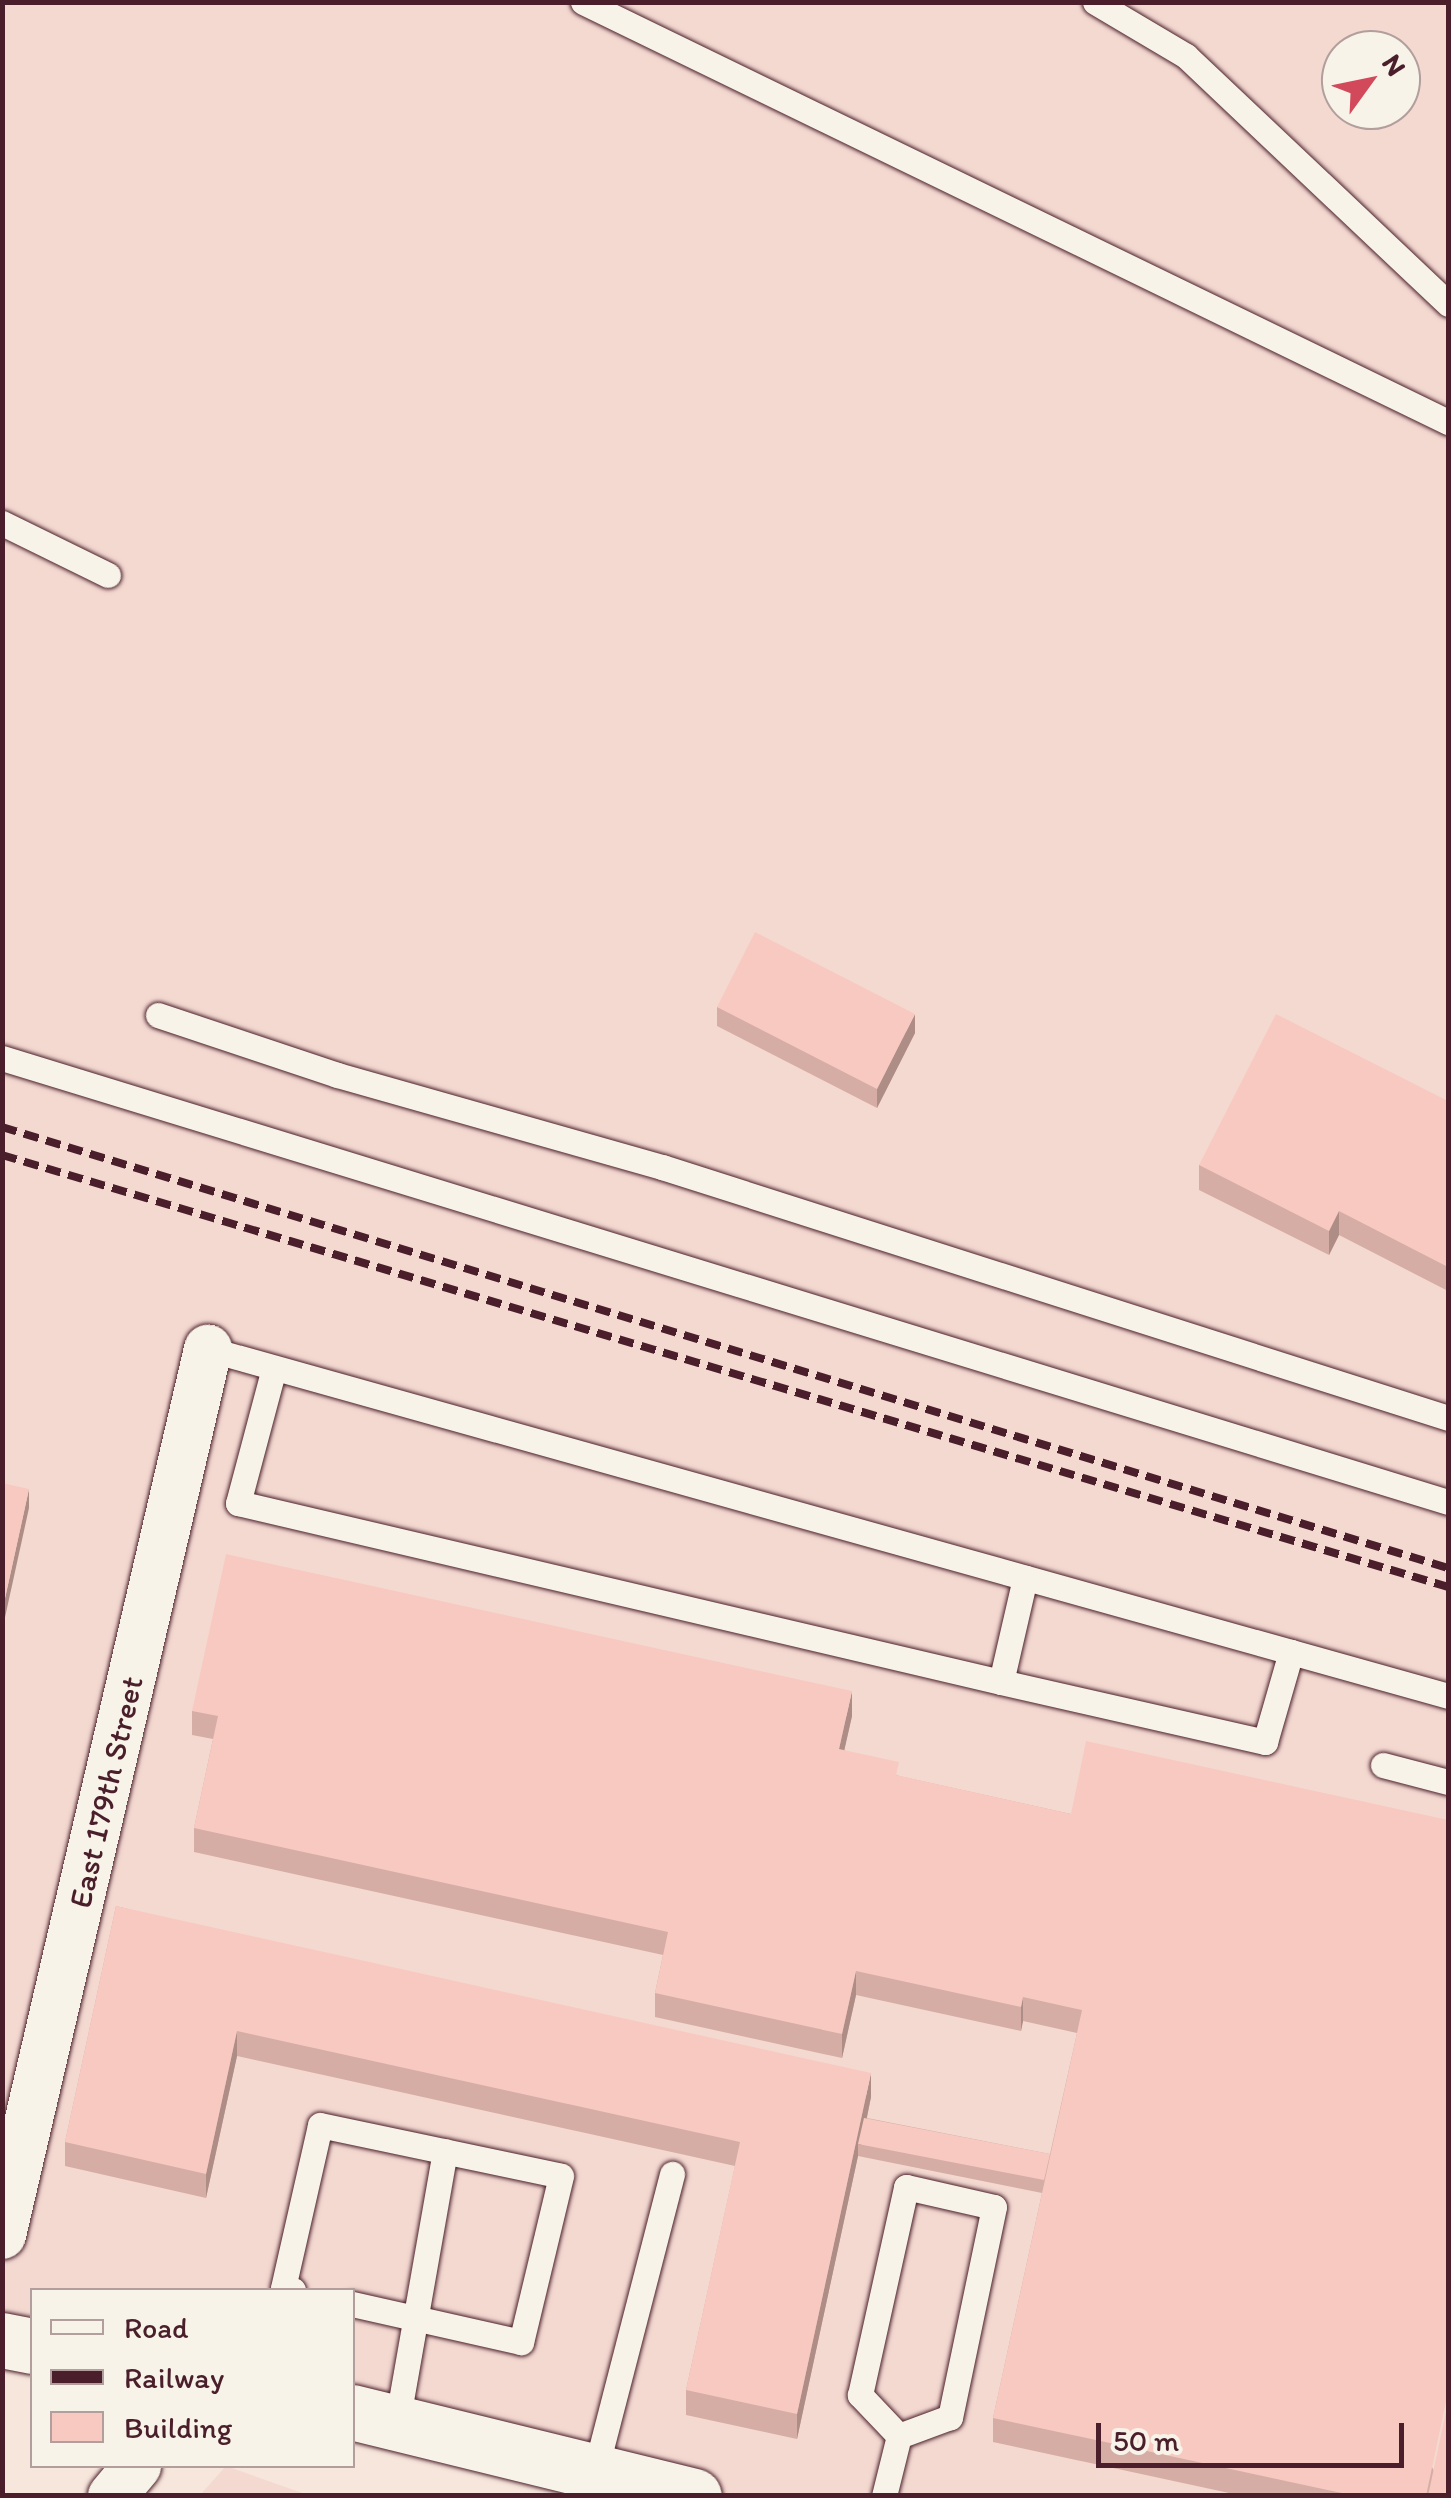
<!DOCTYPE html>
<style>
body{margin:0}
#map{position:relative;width:1451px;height:2498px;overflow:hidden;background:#f7e6dc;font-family:Itim,sans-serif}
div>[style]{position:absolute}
.built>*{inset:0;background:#f4d9d1}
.roads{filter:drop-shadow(0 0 2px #4a1f2b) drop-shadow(0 0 2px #4a1f2b)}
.service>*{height:25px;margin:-12.5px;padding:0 12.5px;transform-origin:12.5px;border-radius:12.5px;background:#f7f3e8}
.minor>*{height:48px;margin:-24px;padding:0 24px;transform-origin:24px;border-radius:24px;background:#f7f3e8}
.tertiary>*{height:55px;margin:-27.5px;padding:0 27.5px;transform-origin:27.5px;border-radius:27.5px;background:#f7f3e8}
.rail>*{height:8px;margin-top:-4px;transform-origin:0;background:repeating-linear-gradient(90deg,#4a1f2b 0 15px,transparent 0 23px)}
.wall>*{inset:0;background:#d5ada5}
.shaded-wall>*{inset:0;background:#ae8d86}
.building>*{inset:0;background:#f8c9c0}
span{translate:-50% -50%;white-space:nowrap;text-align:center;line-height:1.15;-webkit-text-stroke:10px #f7f3e8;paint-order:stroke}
.street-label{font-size:32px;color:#4a1f2b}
.frame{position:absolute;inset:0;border:5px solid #4a1f2b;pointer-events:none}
.legend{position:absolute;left:30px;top:2288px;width:325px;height:180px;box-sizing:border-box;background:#f7f3e8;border:2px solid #b29e9c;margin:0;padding:12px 18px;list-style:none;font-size:30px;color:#4a1f2b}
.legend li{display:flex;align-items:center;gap:20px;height:50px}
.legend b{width:50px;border:2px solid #b29e9c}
.north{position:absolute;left:1321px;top:30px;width:100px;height:100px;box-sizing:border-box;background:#f7f3e8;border:2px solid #b29e9c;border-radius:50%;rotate:57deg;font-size:28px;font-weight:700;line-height:40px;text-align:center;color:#4a1f2b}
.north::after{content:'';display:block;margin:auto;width:35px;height:45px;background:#d1495b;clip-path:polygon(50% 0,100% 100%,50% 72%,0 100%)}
.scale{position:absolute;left:1096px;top:2423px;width:308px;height:45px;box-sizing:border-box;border:5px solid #4a1f2b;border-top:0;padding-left:12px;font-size:30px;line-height:35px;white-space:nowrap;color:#4a1f2b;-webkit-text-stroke:8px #f7f3e8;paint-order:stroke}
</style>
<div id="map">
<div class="built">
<i style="clip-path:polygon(evenodd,2px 3px,1448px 3px,1448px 2495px,694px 2495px,353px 2412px,352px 2290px,32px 2290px,32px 2346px,3px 2340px,2px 3px,1341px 50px,1401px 50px,1401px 110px,1341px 110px,1341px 50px)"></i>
<i style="clip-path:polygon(226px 2466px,308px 2495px,200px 2495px)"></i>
</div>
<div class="roads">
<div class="service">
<i style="left:583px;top:2px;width:962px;rotate:25.9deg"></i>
<i style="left:1095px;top:2px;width:106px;rotate:30.7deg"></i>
<i style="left:1186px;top:56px;width:361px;rotate:43.4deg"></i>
<i style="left:2px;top:523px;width:118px;rotate:26.1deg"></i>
<i style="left:158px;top:1015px;width:189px;rotate:18.5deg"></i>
<i style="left:337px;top:1075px;width:338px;rotate:15.8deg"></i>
<i style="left:662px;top:1167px;width:825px;rotate:17.71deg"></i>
<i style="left:2px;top:1058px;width:1513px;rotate:17.07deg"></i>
<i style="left:208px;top:1349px;width:1288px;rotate:15.63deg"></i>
<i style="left:274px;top:1368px;width:140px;rotate:104.9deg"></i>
<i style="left:238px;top:1503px;width:784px;rotate:13.2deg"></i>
<i style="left:1001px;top:1682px;width:107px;rotate:-77deg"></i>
<i style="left:1001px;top:1682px;width:271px;rotate:12.8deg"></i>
<i style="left:1265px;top:1742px;width:94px;rotate:-73.9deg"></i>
<i style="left:1383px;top:1765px;width:67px;rotate:14.7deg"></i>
<i style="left:906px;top:2187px;width:90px;rotate:12.8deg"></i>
<i style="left:994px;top:2207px;width:215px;rotate:101.8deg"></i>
<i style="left:950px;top:2417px;width:54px;rotate:159.6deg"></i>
<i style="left:899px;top:2436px;width:57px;rotate:-133.6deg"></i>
<i style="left:860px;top:2395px;width:213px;rotate:-77.5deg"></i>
<i style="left:293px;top:2290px;width:10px;rotate:-169deg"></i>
<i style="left:283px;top:2288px;width:167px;rotate:-77.2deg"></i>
<i style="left:320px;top:2125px;width:246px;rotate:11.9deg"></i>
<i style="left:561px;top:2176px;width:171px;rotate:103.5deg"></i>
<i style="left:521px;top:2342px;width:173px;rotate:-167.3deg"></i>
<i style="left:397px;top:2423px;width:276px;rotate:-80deg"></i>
<i style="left:595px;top:2472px;width:308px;rotate:-75.5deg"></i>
<i style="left:884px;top:2496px;width:62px;rotate:-76deg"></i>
</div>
<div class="minor">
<i style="left:2px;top:2235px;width:910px;rotate:-76.91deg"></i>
<i style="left:112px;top:2496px;width:39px;rotate:-50deg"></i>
</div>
<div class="tertiary">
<i style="left:2px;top:2340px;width:31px;rotate:11deg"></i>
<i style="left:352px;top:2412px;width:352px;rotate:13.8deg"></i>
</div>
</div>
<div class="rail">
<i style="left:2px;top:1127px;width:1512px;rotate:16.96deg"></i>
<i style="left:2px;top:1155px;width:1509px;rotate:16.63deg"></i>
</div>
<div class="wall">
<i style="clip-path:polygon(717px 1007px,915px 1033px,877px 1108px,717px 1026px)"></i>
<i style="clip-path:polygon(1448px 1101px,1448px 1291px,1339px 1235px,1329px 1255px,1199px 1190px,1199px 1165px)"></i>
<i style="clip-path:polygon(192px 1711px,852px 1716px,844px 1750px,899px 1776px,1071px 1814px,1448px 2496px,1243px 2496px,993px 2442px,993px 2418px,1042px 2193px,858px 2156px,797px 2439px,686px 2415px,686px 2390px,735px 2166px,237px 2056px,206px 2198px,65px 2166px,65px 2142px,116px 1906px,871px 2097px,867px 2118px,1050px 2154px,1077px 2033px,1023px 2021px,1021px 2031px,856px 1995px,842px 2058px,655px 2017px,655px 1993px,663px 1955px,194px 1852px,194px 1828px,213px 1739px,192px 1735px)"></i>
</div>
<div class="shaded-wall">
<i style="clip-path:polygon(915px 1014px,915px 1033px,877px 1108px,877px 1089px)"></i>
<i style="clip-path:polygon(1339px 1211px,1339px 1235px,1329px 1255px,1329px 1231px)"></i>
<i style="clip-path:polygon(29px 1489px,29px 1508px,2px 1631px,2px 1612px)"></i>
<i style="clip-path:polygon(852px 1691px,852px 1716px,839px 1774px,839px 1749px)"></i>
<i style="clip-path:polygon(856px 1971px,856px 1995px,842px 2058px,842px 2034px)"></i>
<i style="clip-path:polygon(1023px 1997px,1023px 2021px,1021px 2031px,1021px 2007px)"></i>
<i style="clip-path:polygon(237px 2031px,237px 2056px,206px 2198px,206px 2174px)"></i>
<i style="clip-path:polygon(871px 2073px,871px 2097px,861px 2145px,858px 2144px,858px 2156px,797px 2439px,797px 2414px)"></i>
</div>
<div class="building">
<i style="clip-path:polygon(755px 932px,915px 1014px,877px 1089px,717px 1007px)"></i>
<i style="clip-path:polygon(1276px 1014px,1448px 1101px,1448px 1267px,1339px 1211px,1329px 1231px,1199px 1165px)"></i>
<i style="clip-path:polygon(2px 1483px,29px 1489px,2px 1612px)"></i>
<i style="clip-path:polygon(226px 1554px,852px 1691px,839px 1749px,899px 1762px,896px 1775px,1071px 1814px,1086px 1741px,1448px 1820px,1448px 2392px,1426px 2496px,1356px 2496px,993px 2418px,1082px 2010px,1023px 1997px,1021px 2007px,856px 1971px,842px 2034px,655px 1993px,668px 1932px,194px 1828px,218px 1716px,192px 1711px)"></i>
<i style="clip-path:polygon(116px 1906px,871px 2073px,797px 2414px,686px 2390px,740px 2142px,237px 2031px,206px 2174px,65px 2142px)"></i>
<i style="clip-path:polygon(864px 2118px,1050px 2154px,1044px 2180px,858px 2144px)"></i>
<i style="clip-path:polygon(1447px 2407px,1448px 2408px,1448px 2496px,1428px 2496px)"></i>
</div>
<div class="street-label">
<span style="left:106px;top:1792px;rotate:-77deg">East 179th Street</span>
</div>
<div class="frame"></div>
<ul class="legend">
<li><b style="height:12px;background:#f7f3e8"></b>Road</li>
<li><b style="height:12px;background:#4a1f2b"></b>Railway</li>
<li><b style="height:28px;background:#f8c9c0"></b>Building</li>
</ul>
<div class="north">N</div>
<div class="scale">50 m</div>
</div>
